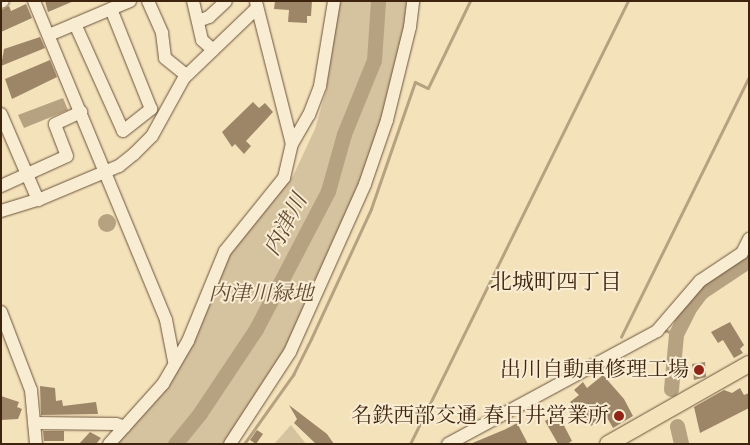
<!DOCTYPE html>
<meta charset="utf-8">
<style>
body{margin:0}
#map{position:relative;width:750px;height:445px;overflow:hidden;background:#f4e2bb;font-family:Cardo,"Noto Serif JP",serif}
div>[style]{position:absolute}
.green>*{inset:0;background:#d5c29e}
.water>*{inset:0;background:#b6a181}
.round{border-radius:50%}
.stream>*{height:2.5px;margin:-1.25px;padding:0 1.25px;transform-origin:1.25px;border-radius:1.25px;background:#b6a181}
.river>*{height:15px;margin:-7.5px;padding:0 7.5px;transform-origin:7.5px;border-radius:7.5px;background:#b6a181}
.building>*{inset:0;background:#9d8668}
.roads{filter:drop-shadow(0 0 1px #6c533a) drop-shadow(0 0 1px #6c533a)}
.minor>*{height:12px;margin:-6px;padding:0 6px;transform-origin:6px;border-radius:6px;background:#f8ecd3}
.major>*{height:16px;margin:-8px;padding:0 8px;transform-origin:8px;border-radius:8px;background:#f4e2bb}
.dots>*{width:14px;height:14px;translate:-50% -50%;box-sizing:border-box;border:2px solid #f8ecd3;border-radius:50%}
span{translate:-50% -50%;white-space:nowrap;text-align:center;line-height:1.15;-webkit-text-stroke:4px #f8ecd3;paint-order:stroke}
.park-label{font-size:21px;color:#644b33;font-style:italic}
.poi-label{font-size:21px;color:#3e230f}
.right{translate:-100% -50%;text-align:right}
.water-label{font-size:22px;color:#624931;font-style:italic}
.neighbourhood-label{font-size:22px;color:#3e230f}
.frame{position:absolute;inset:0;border:2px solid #3e230f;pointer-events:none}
</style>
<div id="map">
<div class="green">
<i style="clip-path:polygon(339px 1px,410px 1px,407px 34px,370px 161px,287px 350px,226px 444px,114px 444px,148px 408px,229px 252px,293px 176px,315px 129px,326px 91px)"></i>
<i style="clip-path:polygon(291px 425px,306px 444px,274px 444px)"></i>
</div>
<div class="water">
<i style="clip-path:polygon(63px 98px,68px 110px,24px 128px,18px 115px)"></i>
<i class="round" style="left:98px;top:214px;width:18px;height:18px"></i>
</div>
<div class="stream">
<i style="left:664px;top:330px;width:13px;rotate:18deg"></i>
<i style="left:621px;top:337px;width:290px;rotate:-63.8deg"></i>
<i style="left:244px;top:444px;width:85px;rotate:-54.6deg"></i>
<i style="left:293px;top:375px;width:40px;rotate:-63.4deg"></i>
<i style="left:311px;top:339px;width:143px;rotate:-65.2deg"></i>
<i style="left:371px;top:209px;width:134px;rotate:-70.9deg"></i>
<i style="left:415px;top:82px;width:14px;rotate:25deg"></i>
<i style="left:428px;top:88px;width:97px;rotate:-64.2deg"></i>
<i style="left:410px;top:444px;width:494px;rotate:-63.8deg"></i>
</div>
<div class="river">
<i style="left:671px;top:389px;width:55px;rotate:-84.8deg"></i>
<i style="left:676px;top:334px;width:29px;rotate:-63deg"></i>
<i style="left:689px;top:308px;width:20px;rotate:-53deg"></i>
<i style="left:701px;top:292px;width:58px;rotate:-33.7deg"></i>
<i style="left:677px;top:426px;width:18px;rotate:77deg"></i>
<i style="left:175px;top:444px;width:40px;rotate:-51deg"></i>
<i style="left:200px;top:413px;width:101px;rotate:-56.3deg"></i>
<i style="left:256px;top:329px;width:156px;rotate:-62.4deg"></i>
<i style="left:328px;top:191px;width:59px;rotate:-74.3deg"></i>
<i style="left:344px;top:134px;width:80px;rotate:-67.9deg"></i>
<i style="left:374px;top:60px;width:59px;rotate:-86.1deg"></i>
</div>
<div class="building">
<i style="clip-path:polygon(45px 1px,74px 1px,48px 12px)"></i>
<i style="clip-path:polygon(275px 1px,312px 1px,311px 16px,307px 16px,307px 23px,288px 22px,289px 10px,274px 9px)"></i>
<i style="clip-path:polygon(26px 4px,32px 18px,1px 32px,2px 10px,9px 6px,11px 11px)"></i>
<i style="clip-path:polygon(40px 37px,45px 48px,1px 66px,4px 49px)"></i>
<i style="clip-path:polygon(50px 60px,57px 77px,12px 99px,5px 79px)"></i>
<i style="clip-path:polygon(253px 102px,259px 108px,265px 103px,273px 112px,246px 141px,251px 146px,244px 154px,235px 144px,232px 147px,222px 132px)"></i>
<i style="clip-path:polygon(730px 322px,744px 345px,740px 349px,743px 353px,734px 358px,723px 340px,718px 343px,711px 332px)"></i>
<i style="clip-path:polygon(705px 362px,706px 377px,694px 380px,692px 364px)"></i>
<i style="clip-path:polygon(603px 375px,624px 399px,633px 416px,613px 428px,605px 414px,591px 426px,570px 402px,579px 395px,574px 390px,583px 382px,587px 388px)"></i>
<i style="clip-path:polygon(40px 386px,55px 388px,56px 401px,62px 400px,63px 406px,96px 402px,98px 414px,41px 415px)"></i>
<i style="clip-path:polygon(740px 388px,744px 395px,749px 393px,749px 408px,700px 433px,694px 407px,724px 390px,732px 393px)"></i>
<i style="clip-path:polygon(1px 396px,19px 402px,17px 407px,22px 409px,18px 419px,1px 420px)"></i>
<i style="clip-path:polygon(289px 405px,327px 434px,334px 444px,316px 444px,294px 423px,297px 419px)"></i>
<i style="clip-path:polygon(558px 414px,572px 441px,567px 444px,558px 444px,545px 421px)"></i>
<i style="clip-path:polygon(517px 423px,528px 444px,470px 444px,506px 429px)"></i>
<i style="clip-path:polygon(257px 430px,263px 434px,256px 444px,250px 440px)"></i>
<i style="clip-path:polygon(43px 431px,64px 431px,64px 441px,44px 441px)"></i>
<i style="clip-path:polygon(90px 432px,101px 438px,96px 444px,79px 444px)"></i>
</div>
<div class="roads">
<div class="minor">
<i style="left:34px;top:1px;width:345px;rotate:67.5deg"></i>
<i style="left:166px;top:320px;width:42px;rotate:79deg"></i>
<i style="left:148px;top:1px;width:35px;rotate:66deg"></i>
<i style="left:162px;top:33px;width:25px;rotate:83deg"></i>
<i style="left:165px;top:58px;width:27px;rotate:39deg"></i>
<i style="left:193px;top:1px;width:40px;rotate:77deg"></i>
<i style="left:202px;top:40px;width:15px;rotate:42deg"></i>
<i style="left:1px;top:2px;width:2px;rotate:-27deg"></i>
<i style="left:256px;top:2px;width:146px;rotate:75.8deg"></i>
<i style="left:198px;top:21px;width:12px;rotate:-20deg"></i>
<i style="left:209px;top:17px;width:23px;rotate:-43deg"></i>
<i style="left:75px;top:24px;width:117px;rotate:65.8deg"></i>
<i style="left:123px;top:131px;width:36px;rotate:-38deg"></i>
<i style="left:151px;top:109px;width:108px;rotate:-111.8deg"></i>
<i style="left:49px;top:35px;width:88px;rotate:-22.8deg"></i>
<i style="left:1px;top:114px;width:94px;rotate:66.7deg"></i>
<i style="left:1px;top:186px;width:72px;rotate:-24.4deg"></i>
<i style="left:67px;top:156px;width:34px;rotate:-111deg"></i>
<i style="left:55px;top:124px;width:29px;rotate:-25deg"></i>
<i style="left:1px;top:211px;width:39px;rotate:-17deg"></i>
<i style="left:38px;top:200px;width:88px;rotate:-22.8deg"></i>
<i style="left:119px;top:166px;width:19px;rotate:-39deg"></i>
<i style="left:134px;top:154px;width:25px;rotate:-45deg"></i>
<i style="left:152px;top:136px;width:66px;rotate:-61.1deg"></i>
<i style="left:184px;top:78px;width:101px;rotate:-43.8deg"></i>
<i style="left:1px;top:312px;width:84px;rotate:69deg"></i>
<i style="left:31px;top:390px;width:54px;rotate:84.7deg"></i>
<i style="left:34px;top:423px;width:82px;rotate:0.7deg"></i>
<i style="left:116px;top:424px;width:9px;rotate:18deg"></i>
<i style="left:109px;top:444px;width:81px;rotate:-48deg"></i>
<i style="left:163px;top:384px;width:50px;rotate:-59.8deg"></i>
<i style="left:188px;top:341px;width:97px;rotate:-67.7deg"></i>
<i style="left:225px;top:251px;width:94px;rotate:-51.1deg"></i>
<i style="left:284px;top:178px;width:35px;rotate:-77deg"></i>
<i style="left:292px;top:144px;width:34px;rotate:-60deg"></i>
<i style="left:309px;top:115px;width:31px;rotate:-69deg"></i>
<i style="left:320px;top:86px;width:86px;rotate:-80.6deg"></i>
<i style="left:230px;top:444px;width:110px;rotate:-56.9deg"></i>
<i style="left:290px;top:352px;width:184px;rotate:-65.9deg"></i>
<i style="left:365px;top:184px;width:68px;rotate:-71deg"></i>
<i style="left:387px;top:120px;width:96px;rotate:-76.1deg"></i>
<i style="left:410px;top:27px;width:26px;rotate:-83deg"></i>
<i style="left:448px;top:444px;width:238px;rotate:-28.4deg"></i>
<i style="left:657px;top:331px;width:66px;rotate:-49.3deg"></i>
<i style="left:700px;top:281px;width:50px;rotate:-33.7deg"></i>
<i style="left:742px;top:253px;width:16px;rotate:-63deg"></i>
</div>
<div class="major">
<i style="left:608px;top:444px;width:162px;rotate:-29.6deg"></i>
</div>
</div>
<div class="dots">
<i style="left:699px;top:370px;background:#8f2418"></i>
<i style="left:619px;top:416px;background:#8f2418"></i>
</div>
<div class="park-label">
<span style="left:261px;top:294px">内津川緑地</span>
</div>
<div class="poi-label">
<span class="right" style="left:689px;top:370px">出川自動車修理工場</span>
<span class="right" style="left:609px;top:416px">名鉄西部交通 春日井営業所</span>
</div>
<div class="water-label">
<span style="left:286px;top:225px;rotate:-62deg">内津川</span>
</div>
<div class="neighbourhood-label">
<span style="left:556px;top:283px">北城町四丁目</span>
</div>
<div class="frame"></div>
</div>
